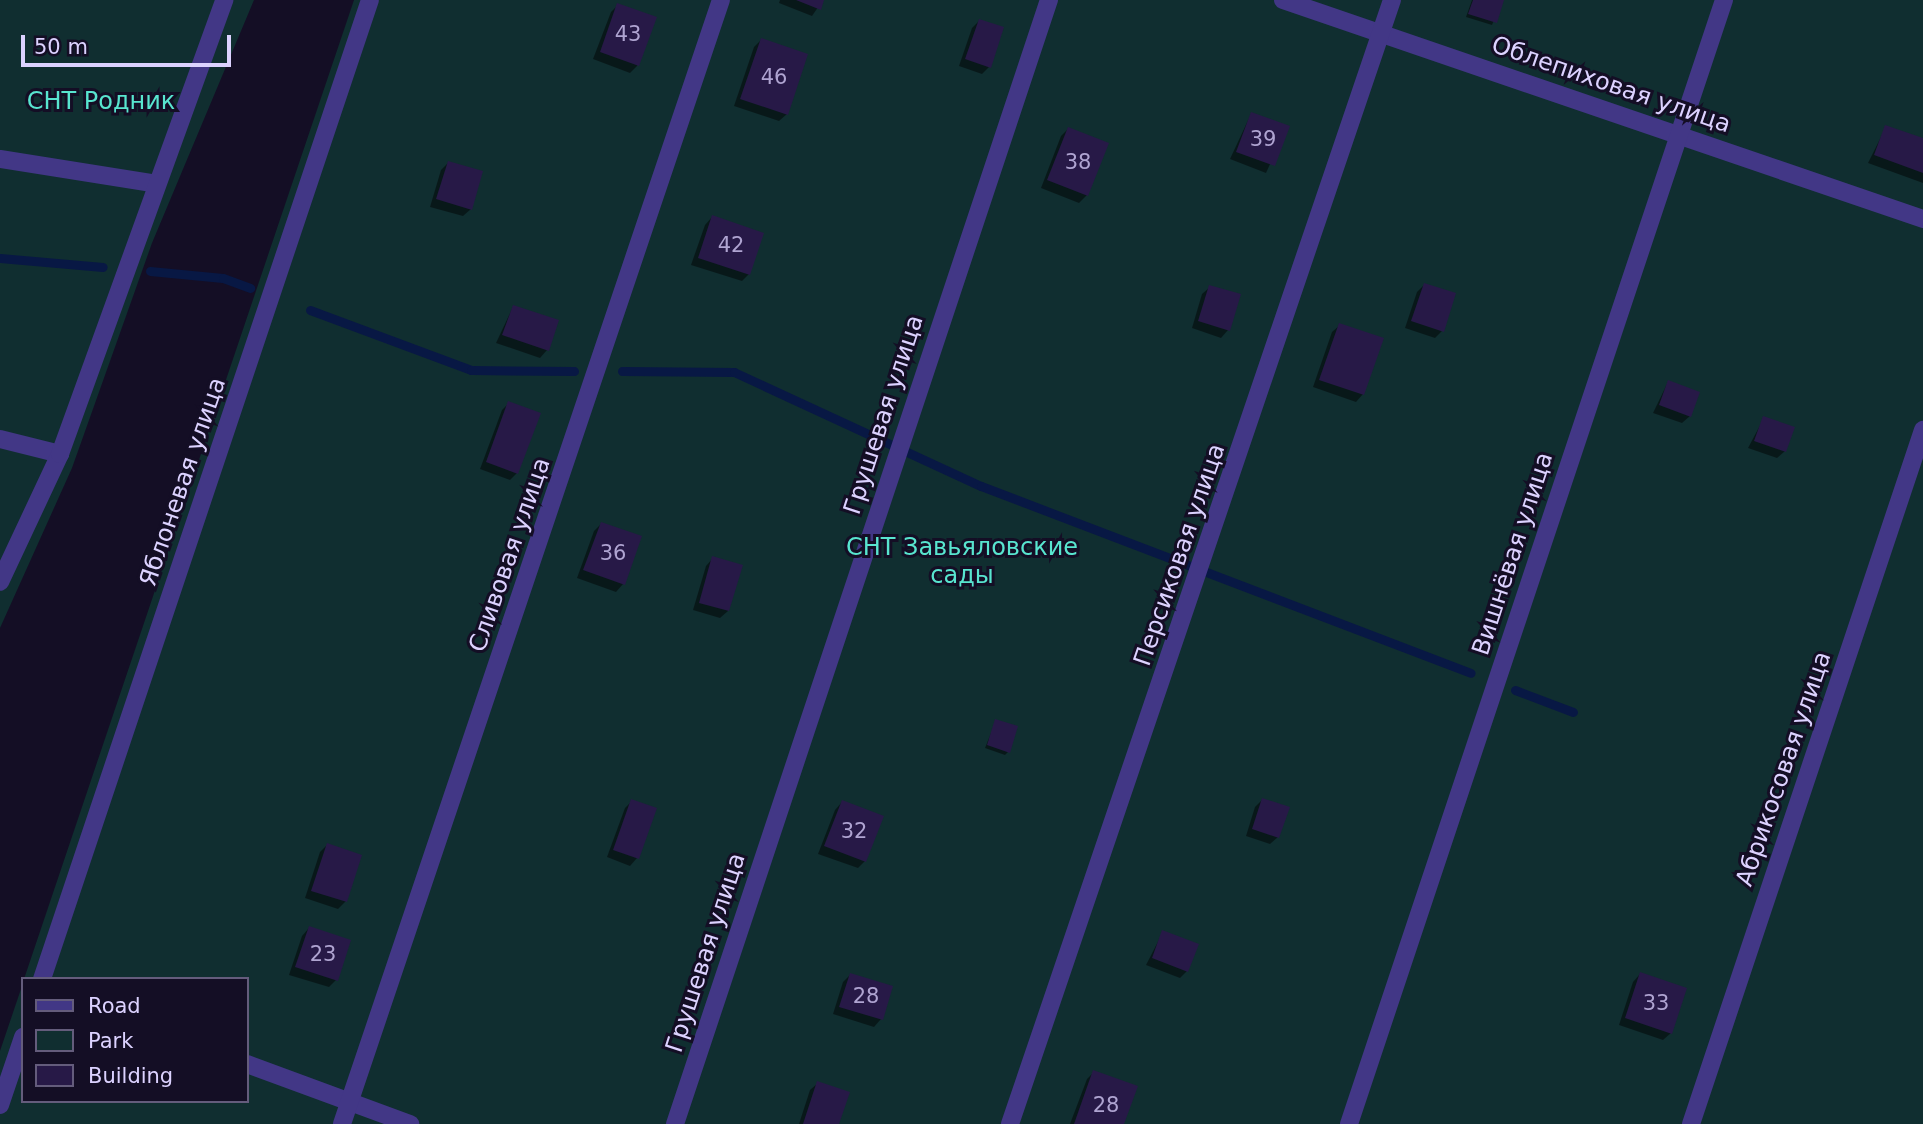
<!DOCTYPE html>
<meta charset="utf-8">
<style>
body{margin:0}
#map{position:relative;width:1923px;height:1124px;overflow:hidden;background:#140e25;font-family:"DejaVu Sans",sans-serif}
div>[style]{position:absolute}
.green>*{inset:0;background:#102e30}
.shadow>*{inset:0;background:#0007}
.stream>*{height:9px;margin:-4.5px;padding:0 4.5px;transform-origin:4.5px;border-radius:4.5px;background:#081844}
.building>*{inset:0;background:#271947}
.minor>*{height:18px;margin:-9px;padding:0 9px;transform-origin:9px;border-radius:9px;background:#423786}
span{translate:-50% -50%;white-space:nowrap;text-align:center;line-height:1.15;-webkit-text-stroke:6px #140e25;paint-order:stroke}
.number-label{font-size:21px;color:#afa4d1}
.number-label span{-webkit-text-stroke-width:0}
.street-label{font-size:24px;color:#dcd2ff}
.park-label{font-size:24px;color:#58e5cf}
.legend{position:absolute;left:21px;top:977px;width:228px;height:126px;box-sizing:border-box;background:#140e25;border:2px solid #645c7c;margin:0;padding:9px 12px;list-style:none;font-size:21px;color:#dcd2ff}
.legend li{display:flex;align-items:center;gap:14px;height:35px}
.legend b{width:35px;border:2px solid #645c7c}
.scale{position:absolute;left:21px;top:35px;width:210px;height:32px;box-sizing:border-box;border:4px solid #dcd2ff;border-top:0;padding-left:9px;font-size:21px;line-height:24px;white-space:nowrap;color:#dcd2ff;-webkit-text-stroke:5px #140e25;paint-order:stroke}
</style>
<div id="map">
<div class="green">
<i style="clip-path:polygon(0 0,254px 0,152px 243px,72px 468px,0 628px)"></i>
<i style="clip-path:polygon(354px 0,1923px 0,1923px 1124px,0 1124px,0 1051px,23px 983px,23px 1101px,247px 1101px,247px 979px,24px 979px)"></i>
</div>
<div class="shadow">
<i style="clip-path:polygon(780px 0,823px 0,812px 16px,779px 3px)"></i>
<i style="clip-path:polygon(1472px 0,1502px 0,1492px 25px,1466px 17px)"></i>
<i style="clip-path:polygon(618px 5px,654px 18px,637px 66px,630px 73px,593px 59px,611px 12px)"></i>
<i style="clip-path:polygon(979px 21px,989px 67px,982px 74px,959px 66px,972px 28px)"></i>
<i style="clip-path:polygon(761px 40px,787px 114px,779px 121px,734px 106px,754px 47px)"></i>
<i style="clip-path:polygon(1251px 114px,1287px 127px,1266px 173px,1230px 159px)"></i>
<i style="clip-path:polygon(1886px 127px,1923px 140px,1923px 183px,1868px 163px)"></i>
<i style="clip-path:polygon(1068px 129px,1087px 195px,1079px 203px,1041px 188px,1061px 136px)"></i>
<i style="clip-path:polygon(448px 163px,471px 209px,463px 216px,430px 207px,441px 170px)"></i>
<i style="clip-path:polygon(712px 217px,749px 274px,742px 281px,691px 265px,705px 225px)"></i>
<i style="clip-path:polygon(1424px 285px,1442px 331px,1435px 338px,1405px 328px,1417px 292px)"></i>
<i style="clip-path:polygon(1210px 287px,1228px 330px,1221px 338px,1192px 328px,1202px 294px)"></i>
<i style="clip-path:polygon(513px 307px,547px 350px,540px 358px,496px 343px)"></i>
<i style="clip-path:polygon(1340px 325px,1363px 394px,1356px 402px,1313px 387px,1332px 332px)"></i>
<i style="clip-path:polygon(1668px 382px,1690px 416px,1682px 423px,1653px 413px)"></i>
<i style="clip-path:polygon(509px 403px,517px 473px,510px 480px,480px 469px,502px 410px)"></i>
<i style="clip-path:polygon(1764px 418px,1785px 451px,1777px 458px,1748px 448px)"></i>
<i style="clip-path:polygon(601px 524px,640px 538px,623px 584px,616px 592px,577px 578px,594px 531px)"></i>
<i style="clip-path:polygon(713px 558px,728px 611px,720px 618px,693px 610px,706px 566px)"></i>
<i style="clip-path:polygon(996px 721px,1008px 752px,1005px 755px,985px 748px)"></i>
<i style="clip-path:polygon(1262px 800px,1278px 837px,1270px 844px,1246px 836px,1255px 807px)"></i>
<i style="clip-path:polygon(632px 801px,637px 858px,630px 866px,607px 857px,625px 808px)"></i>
<i style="clip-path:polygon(842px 802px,865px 861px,858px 868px,818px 854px,835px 810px)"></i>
<i style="clip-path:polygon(327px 845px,346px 901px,338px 909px,305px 898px,320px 852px)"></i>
<i style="clip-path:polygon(309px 928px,336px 980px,329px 987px,289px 975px,302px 936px)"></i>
<i style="clip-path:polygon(1163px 932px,1187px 971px,1180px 978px,1146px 965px)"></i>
<i style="clip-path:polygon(1640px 974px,1671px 1033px,1663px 1040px,1619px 1025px,1633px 982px)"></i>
<i style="clip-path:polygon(850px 975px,881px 1019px,874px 1027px,833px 1014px,843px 982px)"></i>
<i style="clip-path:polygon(1094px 1072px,1122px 1124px,1070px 1124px,1087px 1079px)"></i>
<i style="clip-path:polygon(818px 1083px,837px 1124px,799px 1124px,810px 1090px)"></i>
</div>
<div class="stream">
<i style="left:0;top:258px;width:103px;rotate:5deg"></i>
<i style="left:150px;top:271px;width:73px;rotate:5.5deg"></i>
<i style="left:223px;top:278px;width:29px;rotate:20deg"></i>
<i style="left:310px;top:310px;width:172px;rotate:20.4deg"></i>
<i style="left:471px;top:370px;width:103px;rotate:0.6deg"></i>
<i style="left:622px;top:371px;width:112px;rotate:0.5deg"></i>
<i style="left:734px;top:372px;width:272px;rotate:24.8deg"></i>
<i style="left:981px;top:486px;width:524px;rotate:20.89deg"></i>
<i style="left:1515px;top:690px;width:62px;rotate:20.8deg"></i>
</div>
<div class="building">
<i style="clip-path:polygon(796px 0,824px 0,821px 10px)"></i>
<i style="clip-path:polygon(1473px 0,1504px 0,1497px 23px,1468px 14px)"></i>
<i style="clip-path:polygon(617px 3px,657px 17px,639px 66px,600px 52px)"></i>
<i style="clip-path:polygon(979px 19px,1004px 27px,991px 68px,965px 59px)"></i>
<i style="clip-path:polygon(761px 38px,808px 54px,788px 115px,740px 99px)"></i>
<i style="clip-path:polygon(1251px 112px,1290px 126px,1275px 166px,1236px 152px)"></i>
<i style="clip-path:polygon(1885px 125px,1923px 138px,1923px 173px,1874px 155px)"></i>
<i style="clip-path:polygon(1068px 127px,1109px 143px,1088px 196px,1047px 180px)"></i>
<i style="clip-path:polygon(448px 161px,483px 171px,472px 210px,436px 199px)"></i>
<i style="clip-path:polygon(712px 215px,764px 233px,750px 275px,698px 258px)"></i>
<i style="clip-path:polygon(1424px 283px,1456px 293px,1444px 332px,1411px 321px)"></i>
<i style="clip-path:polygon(1209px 285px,1241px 294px,1230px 331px,1198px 321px)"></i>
<i style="clip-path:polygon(513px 305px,559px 320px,549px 351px,502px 335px)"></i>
<i style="clip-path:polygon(1339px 323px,1384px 338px,1364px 395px,1319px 380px)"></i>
<i style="clip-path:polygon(1668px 380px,1700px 392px,1691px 417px,1659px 405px)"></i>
<i style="clip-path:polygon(508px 401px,541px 413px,518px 474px,486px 462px)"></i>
<i style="clip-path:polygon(1763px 416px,1795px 427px,1786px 452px,1754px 441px)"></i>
<i style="clip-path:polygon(601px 522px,642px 536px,625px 585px,583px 570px)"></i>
<i style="clip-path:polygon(712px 556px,743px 565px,729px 611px,699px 603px)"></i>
<i style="clip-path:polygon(995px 719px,1018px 726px,1010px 753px,987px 745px)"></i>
<i style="clip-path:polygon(1262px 798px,1290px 807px,1279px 838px,1252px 829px)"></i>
<i style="clip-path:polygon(631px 799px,657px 808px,639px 859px,613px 850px)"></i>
<i style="clip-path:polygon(842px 800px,884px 816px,866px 862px,824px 846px)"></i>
<i style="clip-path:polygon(327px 843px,362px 855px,347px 902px,311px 891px)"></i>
<i style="clip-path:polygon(309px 926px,351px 940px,338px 981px,295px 967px)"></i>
<i style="clip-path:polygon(1162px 930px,1199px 944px,1188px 972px,1152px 958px)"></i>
<i style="clip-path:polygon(1640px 972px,1687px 988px,1672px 1034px,1625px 1018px)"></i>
<i style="clip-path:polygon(850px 973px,893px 986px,883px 1020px,839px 1007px)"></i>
<i style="clip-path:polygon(1093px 1070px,1138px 1086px,1124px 1124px,1074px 1124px)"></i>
<i style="clip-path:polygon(817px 1081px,850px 1092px,839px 1124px,803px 1124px)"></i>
</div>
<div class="minor">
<i style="left:1283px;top:0;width:676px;rotate:18.89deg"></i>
<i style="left:0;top:159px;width:159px;rotate:9deg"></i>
<i style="left:0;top:439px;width:62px;rotate:14deg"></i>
<i style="left:60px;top:454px;width:141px;rotate:115.1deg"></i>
<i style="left:60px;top:454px;width:483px;rotate:-70.1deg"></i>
<i style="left:42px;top:979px;width:1032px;rotate:-71.48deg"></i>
<i style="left:247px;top:1064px;width:174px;rotate:20.2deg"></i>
<i style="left:0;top:1105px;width:72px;rotate:-71.3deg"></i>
<i style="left:342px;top:1124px;width:1186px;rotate:-71.37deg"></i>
<i style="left:675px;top:1124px;width:1185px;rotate:-71.6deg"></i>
<i style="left:1010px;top:1124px;width:1187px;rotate:-71.23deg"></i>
<i style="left:1349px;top:1124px;width:1185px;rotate:-71.55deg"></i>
<i style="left:1691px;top:1124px;width:732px;rotate:-71.52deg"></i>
</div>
<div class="number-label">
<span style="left:628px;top:34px">43</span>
<span style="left:774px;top:77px">46</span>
<span style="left:1263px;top:139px">39</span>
<span style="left:1078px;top:162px">38</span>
<span style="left:731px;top:245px">42</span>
<span style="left:613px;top:553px">36</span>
<span style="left:854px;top:831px">32</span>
<span style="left:323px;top:954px">23</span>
<span style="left:866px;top:996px">28</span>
<span style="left:1656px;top:1003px">33</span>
<span style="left:1106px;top:1105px">28</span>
</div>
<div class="street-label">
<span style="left:1611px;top:85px;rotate:19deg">Облепиховая улица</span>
<span style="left:884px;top:415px;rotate:-72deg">Грушевая улица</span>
<span style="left:183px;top:482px;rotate:-71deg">Яблоневая улица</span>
<span style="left:1513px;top:554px;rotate:-72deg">Вишнёвая улица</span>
<span style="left:510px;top:555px;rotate:-71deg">Сливовая улица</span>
<span style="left:1180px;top:555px;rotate:-71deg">Персиковая улица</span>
<span style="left:1784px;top:769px;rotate:-71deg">Абрикосовая улица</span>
<span style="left:706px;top:953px;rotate:-72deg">Грушевая улица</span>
</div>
<div class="park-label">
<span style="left:101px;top:102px">СНТ Родник</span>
<span style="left:962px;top:562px">СНТ Завьяловские<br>сады</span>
</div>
<ul class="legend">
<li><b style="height:9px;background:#423786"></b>Road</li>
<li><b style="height:19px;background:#102e30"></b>Park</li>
<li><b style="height:19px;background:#271947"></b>Building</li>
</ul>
<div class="scale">50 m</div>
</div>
